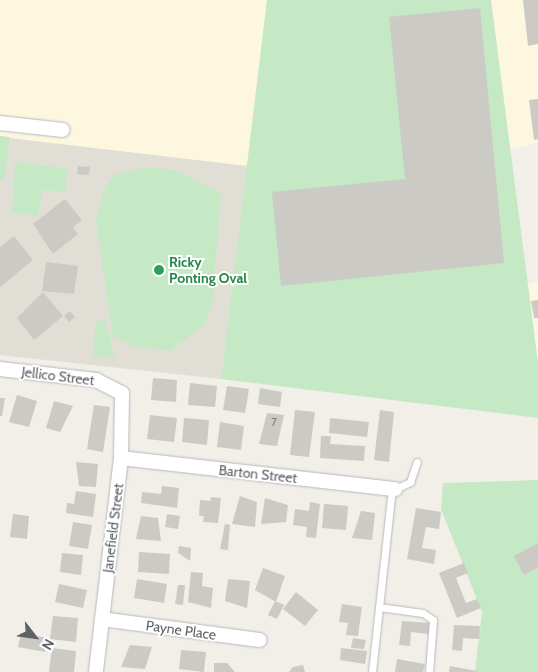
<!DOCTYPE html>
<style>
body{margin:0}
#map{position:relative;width:538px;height:672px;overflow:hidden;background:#f1efe8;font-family:Cabin,sans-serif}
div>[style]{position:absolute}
.commercial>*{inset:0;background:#fef7e0}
.education>*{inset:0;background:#e1ded6}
.green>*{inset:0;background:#c5e8c5}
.building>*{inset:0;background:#cccac5}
.roads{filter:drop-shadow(0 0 1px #b5b8bc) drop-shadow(0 0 1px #b5b8bc)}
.lane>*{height:7px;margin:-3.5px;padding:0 3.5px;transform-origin:3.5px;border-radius:3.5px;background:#fff}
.street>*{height:14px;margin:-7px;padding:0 7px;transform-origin:7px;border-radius:7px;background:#fff}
.dots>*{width:14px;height:14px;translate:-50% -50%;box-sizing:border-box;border:2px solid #fff;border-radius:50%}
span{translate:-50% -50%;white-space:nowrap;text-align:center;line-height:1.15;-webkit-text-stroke:4px #fff;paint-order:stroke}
.number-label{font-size:11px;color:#7a7d7f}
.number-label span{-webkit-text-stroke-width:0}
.leisure-label{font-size:14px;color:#27864d;font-weight:700}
.left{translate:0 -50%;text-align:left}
.street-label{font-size:14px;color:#5f6368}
.north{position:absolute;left:10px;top:612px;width:50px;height:50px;-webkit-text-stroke:4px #fff;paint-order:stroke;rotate:120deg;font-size:14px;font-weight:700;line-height:20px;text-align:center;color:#5f6368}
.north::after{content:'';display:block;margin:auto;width:18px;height:22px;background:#5f6368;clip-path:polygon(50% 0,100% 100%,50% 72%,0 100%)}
</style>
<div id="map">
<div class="commercial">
<i style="clip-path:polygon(0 0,267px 0,247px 166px,0 137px)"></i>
<i style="clip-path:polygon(491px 0,538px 0,538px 142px,510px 150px)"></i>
<i style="clip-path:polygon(538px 282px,538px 363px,528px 283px)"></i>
</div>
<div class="education">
<i style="clip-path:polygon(0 137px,247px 166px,221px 379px,0 355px)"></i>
</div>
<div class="green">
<i style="clip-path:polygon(267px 0,491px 0,538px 363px,538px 418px,221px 379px)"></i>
<i style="clip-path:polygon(0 136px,10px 137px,5px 178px,0 180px)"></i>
<i style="clip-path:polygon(15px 162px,68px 169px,65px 192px,42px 190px,38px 216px,12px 212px)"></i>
<i style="clip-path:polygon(148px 167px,173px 170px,221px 192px,212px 306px,203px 326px,169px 351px,134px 346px,113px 336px,96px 221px,105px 187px,117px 174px)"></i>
<i style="clip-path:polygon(105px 320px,115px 356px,93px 358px,96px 322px)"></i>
<i style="clip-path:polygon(538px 480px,538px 672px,475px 672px,482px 612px,441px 509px,443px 483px)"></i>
</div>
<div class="building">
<i style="clip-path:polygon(523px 0,538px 0,538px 44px,528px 46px)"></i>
<i style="clip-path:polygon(480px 8px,504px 263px,281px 286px,272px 192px,405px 179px,389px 17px)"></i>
<i style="clip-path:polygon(538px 99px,538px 139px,534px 140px,529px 100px)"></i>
<i style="clip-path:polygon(78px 166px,90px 167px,89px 175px,77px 174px)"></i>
<i style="clip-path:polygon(65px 199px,82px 220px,73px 227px,78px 234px,53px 254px,33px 224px)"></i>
<i style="clip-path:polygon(14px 236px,33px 260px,0 287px,0 247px)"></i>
<i style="clip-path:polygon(46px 262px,78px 266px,74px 294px,42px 291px)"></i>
<i style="clip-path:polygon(43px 292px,63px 316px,34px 340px,17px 318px)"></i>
<i style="clip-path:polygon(538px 300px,538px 318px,534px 318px,531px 301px)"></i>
<i style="clip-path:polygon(70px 311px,75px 317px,69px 322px,64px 316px)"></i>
<i style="clip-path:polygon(153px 378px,177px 380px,176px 402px,151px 400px)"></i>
<i style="clip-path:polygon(190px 383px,217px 386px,215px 407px,188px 405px)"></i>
<i style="clip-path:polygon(227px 386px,249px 389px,245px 413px,223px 410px)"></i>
<i style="clip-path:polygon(260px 388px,282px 392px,280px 407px,258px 404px)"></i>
<i style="clip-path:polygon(17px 395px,37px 401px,29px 427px,9px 422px)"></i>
<i style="clip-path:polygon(0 398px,5px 398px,2px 416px,0 416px)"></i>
<i style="clip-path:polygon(54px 401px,73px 406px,60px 432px,46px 428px)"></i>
<i style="clip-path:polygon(94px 405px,110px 407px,103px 452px,87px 449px)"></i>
<i style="clip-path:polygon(295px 410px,315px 412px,309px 457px,290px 455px)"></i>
<i style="clip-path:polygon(380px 410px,394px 412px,389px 462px,374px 460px)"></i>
<i style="clip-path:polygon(267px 413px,284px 415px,277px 446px,259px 444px)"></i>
<i style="clip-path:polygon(150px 415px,177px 418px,174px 442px,147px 439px)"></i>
<i style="clip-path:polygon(184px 418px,209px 420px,207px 445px,182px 442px)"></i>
<i style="clip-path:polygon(330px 418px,369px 422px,367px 437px,329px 433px)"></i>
<i style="clip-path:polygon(220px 422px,244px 426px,241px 450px,217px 447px)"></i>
<i style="clip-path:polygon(321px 436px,331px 436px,330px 444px,365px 446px,364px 461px,320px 458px)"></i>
<i style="clip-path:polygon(76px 462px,98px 464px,96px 487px,79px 486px)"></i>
<i style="clip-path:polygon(162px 486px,179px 488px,177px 508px,141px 503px,142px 492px,161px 494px)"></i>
<i style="clip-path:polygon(76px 491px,96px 494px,93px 517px,66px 513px,67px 503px,74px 504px)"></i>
<i style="clip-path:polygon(240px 496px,257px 502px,255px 527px,232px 524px)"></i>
<i style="clip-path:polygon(211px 497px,221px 498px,218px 523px,203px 522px,204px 516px,199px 516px,200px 500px,210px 501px)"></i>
<i style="clip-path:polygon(265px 498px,288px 505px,286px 522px,261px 524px)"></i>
<i style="clip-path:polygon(310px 502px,320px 504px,316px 538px,306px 537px,307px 527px,293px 525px,295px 509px,309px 511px)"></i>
<i style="clip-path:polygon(324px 504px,348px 506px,346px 530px,322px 528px)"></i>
<i style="clip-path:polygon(416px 508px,441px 512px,439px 529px,426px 527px,422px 548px,436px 550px,434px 564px,407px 559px)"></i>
<i style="clip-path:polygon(361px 511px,375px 513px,372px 540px,352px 538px)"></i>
<i style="clip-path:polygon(13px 514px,29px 516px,27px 539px,10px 537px)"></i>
<i style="clip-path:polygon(167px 514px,180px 516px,178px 529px,165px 527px)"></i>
<i style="clip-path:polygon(141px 516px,158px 518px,161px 541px,136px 539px)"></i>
<i style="clip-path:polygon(73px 522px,92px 525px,88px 549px,69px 546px)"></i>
<i style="clip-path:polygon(225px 524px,230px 525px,228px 550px,220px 549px)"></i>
<i style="clip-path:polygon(538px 543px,538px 567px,524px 575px,514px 556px)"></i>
<i style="clip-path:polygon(179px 546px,191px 548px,190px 561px,178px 553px)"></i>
<i style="clip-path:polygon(139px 552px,170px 554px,169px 574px,138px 572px)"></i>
<i style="clip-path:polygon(62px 553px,83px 555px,81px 575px,60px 572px)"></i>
<i style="clip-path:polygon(464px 563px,468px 573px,456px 578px,466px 603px,477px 599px,481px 608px,457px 618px,439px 573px)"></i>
<i style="clip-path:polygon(263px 568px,285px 576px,276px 602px,255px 590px)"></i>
<i style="clip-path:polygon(191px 572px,203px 573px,202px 586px,213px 588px,211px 608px,188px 602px)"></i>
<i style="clip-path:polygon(137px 579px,167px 584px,164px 603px,134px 598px)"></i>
<i style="clip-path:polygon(228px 579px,250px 581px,247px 608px,225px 601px)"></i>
<i style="clip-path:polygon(59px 584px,87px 590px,83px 608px,55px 602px)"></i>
<i style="clip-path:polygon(178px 585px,185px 585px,183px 605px,175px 604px)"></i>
<i style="clip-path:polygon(296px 592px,318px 610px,305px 626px,283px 609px)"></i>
<i style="clip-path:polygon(275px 601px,284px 605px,277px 619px,268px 615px)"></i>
<i style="clip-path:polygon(342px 604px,362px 607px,358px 636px,346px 635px,348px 623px,339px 622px)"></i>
<i style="clip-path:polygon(53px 616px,78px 618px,76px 642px,50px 639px)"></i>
<i style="clip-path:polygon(402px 621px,430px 623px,429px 634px,411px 632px,410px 646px,399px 645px)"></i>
<i style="clip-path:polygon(454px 625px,480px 626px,479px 639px,463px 638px,462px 651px,452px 650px)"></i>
<i style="clip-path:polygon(21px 633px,48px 638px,45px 652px,18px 647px)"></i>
<i style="clip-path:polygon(353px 638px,366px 640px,364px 649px,351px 648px)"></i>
<i style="clip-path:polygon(130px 645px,152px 647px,145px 669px,121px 667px)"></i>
<i style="clip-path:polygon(52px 648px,76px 651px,74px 672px,49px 672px)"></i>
<i style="clip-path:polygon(341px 648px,367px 651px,365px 664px,340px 660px)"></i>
<i style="clip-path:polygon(181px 650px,206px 652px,204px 672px,179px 669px)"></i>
<i style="clip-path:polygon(397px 659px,425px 664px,423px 672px,395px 672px)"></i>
<i style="clip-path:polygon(214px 663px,227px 663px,235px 672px,214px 672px)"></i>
<i style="clip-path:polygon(303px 665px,305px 672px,289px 672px,293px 667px)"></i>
<i style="clip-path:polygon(450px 666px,477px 671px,477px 672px,449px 672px)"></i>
</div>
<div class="roads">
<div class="lane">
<i style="left:395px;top:489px;width:17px;rotate:-25deg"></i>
<i style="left:410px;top:482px;width:21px;rotate:-71deg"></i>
<i style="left:379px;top:607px;width:44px;rotate:7.8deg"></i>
<i style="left:423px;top:613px;width:12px;rotate:35deg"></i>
<i style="left:433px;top:620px;width:52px;rotate:94.4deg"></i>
<i style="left:372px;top:672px;width:184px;rotate:-83.8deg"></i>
</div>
<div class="street">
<i style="left:0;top:123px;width:63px;rotate:6.3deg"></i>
<i style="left:0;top:369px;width:97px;rotate:6.5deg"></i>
<i style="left:96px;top:380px;width:29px;rotate:27deg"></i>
<i style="left:122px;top:393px;width:65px;rotate:90.9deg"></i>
<i style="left:121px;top:458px;width:215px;rotate:96.7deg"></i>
<i style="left:121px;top:458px;width:276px;rotate:6.5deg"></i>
<i style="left:102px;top:619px;width:159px;rotate:7.6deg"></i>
</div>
</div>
<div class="dots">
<i style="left:159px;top:270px;background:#2e9e5b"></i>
</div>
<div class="number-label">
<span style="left:274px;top:422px">7</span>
</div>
<div class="leisure-label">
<span class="left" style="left:169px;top:270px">Ricky<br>Ponting Oval</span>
</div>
<div class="street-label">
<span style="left:58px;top:376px;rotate:7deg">Jellico Street</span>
<span style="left:258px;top:474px;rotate:6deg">Barton Street</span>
<span style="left:113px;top:528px;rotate:-83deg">Janefield Street</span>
<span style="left:181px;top:630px;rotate:8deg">Payne Place</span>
</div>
<div class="north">N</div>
</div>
